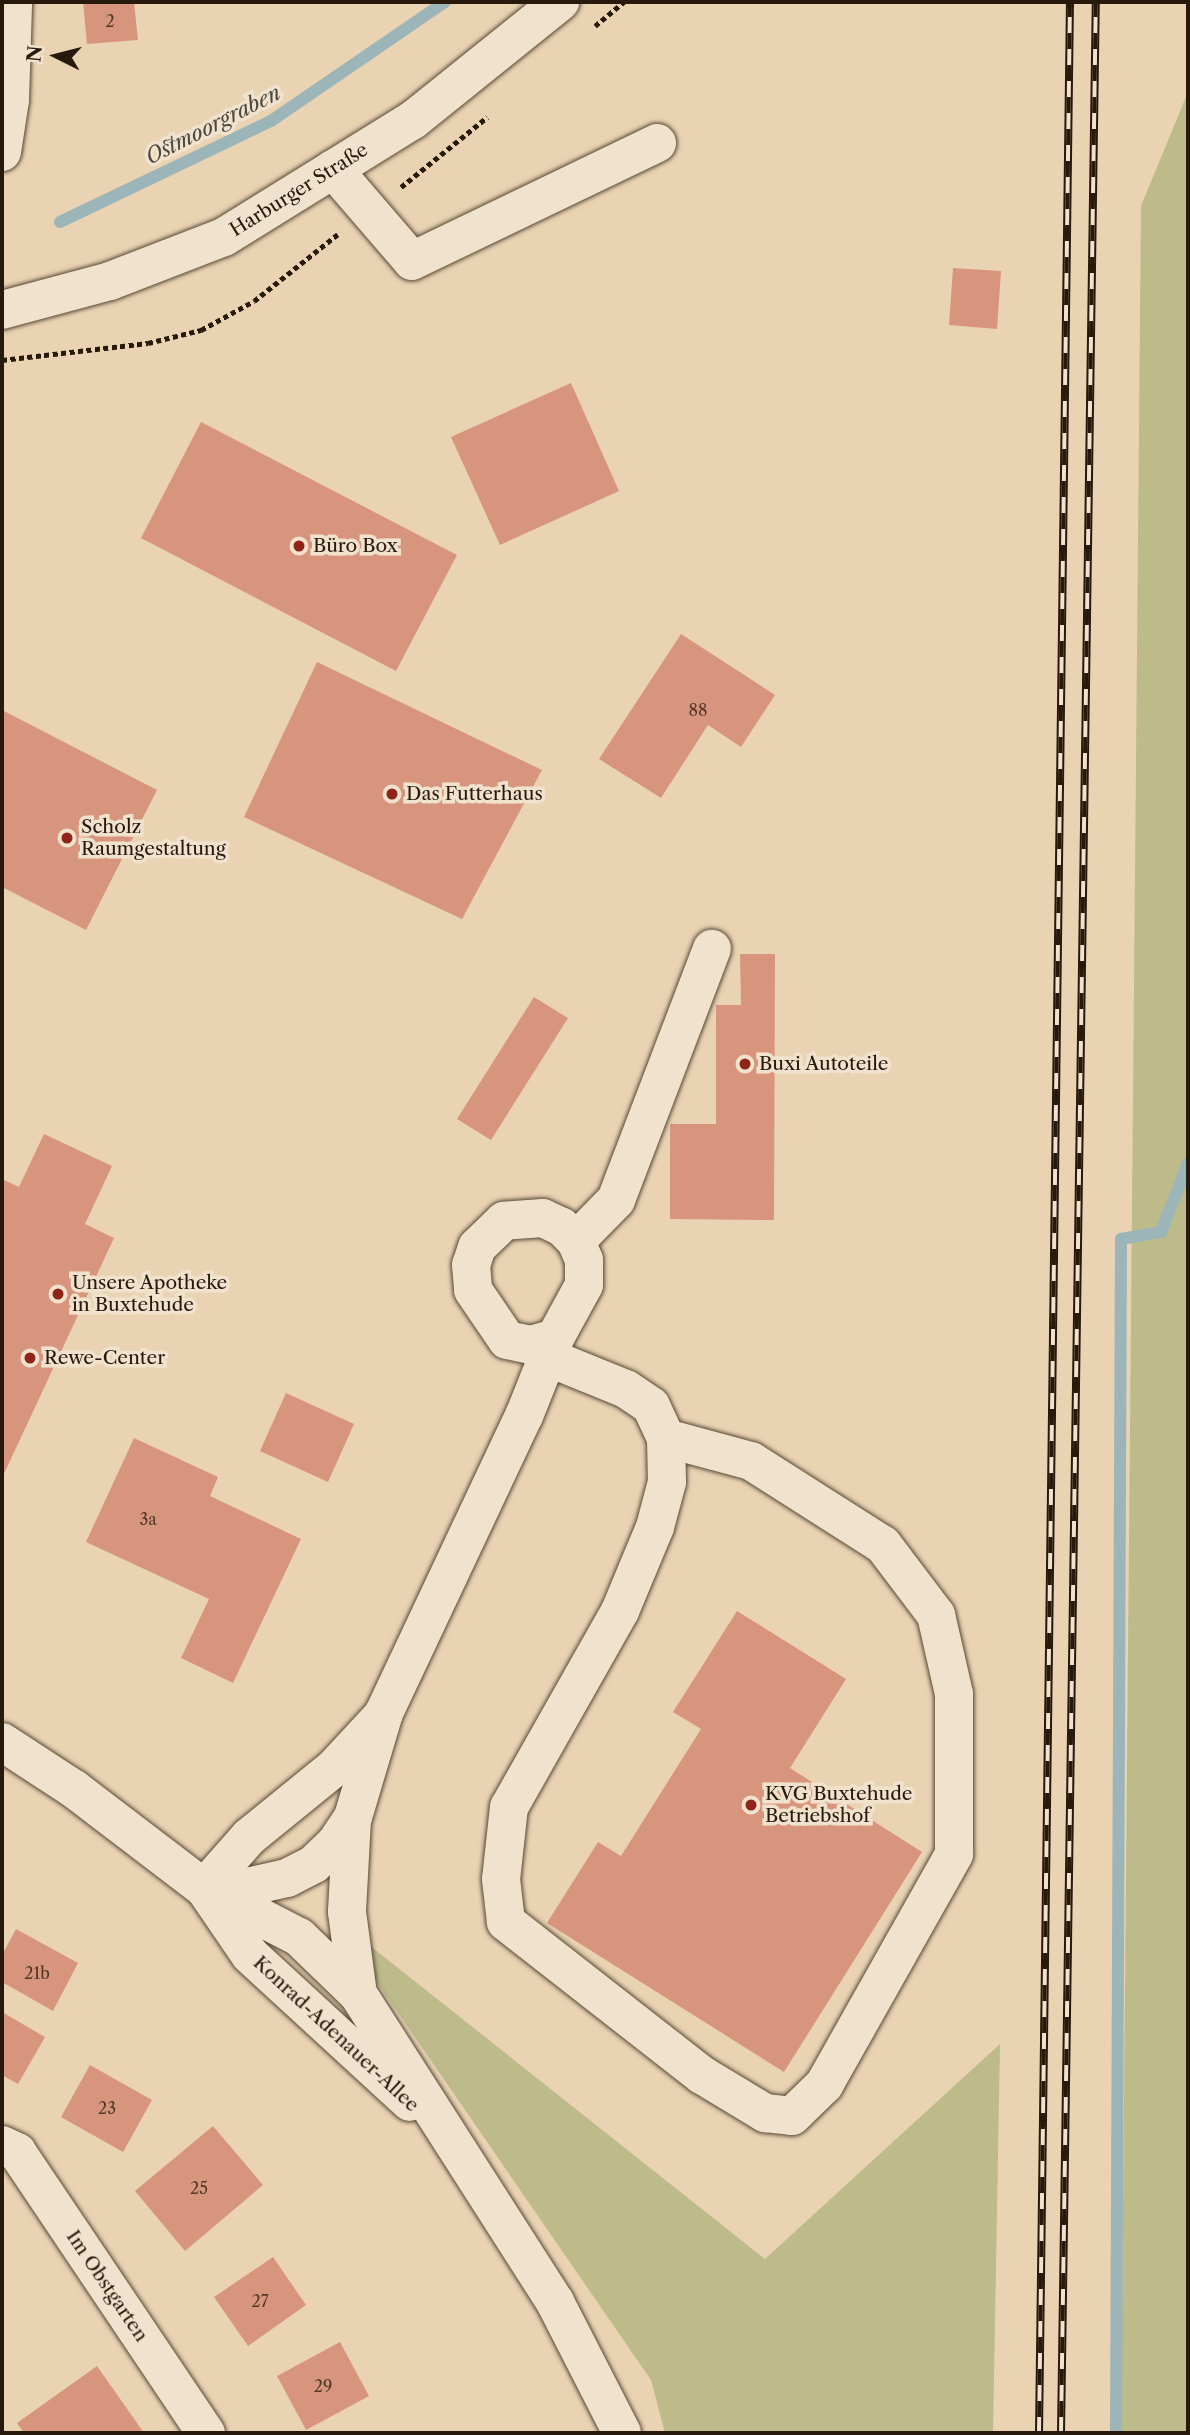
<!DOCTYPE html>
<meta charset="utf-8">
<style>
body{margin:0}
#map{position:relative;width:1190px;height:2435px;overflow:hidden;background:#e9d3b3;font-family:"Libre Caslon Text",serif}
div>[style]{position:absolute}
.green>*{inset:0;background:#bcbb89}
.stream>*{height:12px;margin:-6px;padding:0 6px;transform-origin:6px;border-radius:6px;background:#9cb5b8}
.building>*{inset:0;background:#d8957e}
.path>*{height:4.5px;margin-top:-2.25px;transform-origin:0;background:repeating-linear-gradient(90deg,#27190b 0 5px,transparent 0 8.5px)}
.roads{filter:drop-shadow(0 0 2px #584835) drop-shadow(0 0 2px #584835)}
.minor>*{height:38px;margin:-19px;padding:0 19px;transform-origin:19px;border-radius:19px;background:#f1e2ce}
.rail>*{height:8px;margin-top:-4px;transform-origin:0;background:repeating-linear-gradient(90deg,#f1e2ce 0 16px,#27190b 0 32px);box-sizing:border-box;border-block:2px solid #27190b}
.dots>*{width:19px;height:19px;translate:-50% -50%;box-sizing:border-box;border:4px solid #f1e2ce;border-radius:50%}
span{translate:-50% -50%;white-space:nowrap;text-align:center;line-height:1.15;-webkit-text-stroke:7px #f1e2ce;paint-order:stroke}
.number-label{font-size:16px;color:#533828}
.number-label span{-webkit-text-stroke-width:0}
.street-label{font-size:19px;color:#27190b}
.poi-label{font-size:19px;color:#27190b}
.left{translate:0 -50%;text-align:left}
.water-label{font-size:21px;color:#4a483f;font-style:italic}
.frame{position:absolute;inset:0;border:4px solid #27190b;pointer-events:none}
.north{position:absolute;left:21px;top:21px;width:70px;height:70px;-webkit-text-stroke:5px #f1e2ce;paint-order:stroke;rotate:276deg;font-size:19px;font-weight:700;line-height:28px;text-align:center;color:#27190b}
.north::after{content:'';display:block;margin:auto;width:24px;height:32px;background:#27190b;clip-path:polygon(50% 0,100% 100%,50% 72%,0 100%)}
</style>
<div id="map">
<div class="green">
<i style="clip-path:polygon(1188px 92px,1188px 2433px,1121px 2433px,1141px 206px)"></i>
<i style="clip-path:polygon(330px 1914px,765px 2259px,1000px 2044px,993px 2433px,665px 2433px,651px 2380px)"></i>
</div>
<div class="stream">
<i style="left:60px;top:222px;width:234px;rotate:-25.6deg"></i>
<i style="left:271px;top:121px;width:211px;rotate:-34.4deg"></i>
<i style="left:1116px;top:2433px;width:1194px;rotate:-89.76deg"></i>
<i style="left:1121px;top:1239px;width:41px;rotate:-9.9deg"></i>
<i style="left:1161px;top:1232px;width:74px;rotate:-68.6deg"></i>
</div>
<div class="building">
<i style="clip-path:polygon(83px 2px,134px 2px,138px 40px,87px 44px)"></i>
<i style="clip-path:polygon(953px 268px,1001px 271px,997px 329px,949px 325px)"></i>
<i style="clip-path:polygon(571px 383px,619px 491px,500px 545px,451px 437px)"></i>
<i style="clip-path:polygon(201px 422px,457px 555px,396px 671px,141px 538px)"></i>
<i style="clip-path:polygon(681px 634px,775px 695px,741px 747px,708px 725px,661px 798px,599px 759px)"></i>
<i style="clip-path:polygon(317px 662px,542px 770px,462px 919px,244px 817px)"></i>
<i style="clip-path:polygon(2px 710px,157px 790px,86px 930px,2px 887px)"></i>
<i style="clip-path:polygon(740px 954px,775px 954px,774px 1220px,670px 1219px,670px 1124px,716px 1124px,716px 1005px,741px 1005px)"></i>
<i style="clip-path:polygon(534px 997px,568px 1018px,491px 1140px,457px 1119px)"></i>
<i style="clip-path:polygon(44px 1134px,112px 1166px,85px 1224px,114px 1238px,2px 1478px,2px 1179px,19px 1187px)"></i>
<i style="clip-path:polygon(286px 1393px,354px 1424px,328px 1482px,260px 1451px)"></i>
<i style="clip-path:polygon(134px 1438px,218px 1477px,210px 1496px,301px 1539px,233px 1683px,181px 1658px,209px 1599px,86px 1542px)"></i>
<i style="clip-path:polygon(737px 1611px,846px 1679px,790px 1768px,922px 1852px,784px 2072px,547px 1923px,598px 1842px,621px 1856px,701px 1729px,673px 1712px)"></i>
<i style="clip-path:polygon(16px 1929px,78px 1963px,53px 2011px,2px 1982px,2px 1955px)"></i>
<i style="clip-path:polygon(2px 2012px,45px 2037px,18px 2084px,2px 2075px)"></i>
<i style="clip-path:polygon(90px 2065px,152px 2100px,123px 2152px,61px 2117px)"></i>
<i style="clip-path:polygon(213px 2126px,263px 2185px,185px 2251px,135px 2191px)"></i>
<i style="clip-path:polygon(273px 2257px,306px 2305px,248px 2346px,214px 2297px)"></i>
<i style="clip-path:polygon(340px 2342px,369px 2396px,306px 2430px,277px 2376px)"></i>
<i style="clip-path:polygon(97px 2366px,144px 2433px,24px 2433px,17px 2423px)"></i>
</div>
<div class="path">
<i style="left:595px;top:26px;width:38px;rotate:-40deg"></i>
<i style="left:401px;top:187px;width:111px;rotate:-39.1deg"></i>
<i style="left:2px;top:360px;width:147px;rotate:-6.6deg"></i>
<i style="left:148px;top:343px;width:55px;rotate:-13.8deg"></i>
<i style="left:201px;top:330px;width:60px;rotate:-28.7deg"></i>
<i style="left:254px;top:301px;width:107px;rotate:-38.6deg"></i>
</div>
<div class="roads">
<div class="minor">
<i style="left:2px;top:152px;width:53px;rotate:-81.3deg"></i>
<i style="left:10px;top:100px;width:98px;rotate:-88.2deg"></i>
<i style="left:333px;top:169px;width:121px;rotate:49.3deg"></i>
<i style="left:412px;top:261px;width:272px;rotate:-25.7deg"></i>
<i style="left:2px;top:310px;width:112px;rotate:-15deg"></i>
<i style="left:110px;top:281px;width:122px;rotate:-21.1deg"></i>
<i style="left:224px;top:237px;width:222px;rotate:-31.8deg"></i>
<i style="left:413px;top:120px;width:189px;rotate:-38.8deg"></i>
<i style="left:576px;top:1241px;width:57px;rotate:-45.7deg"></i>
<i style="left:616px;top:1200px;width:269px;rotate:-69.1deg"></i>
<i style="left:547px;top:1357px;width:85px;rotate:22.1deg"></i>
<i style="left:626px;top:1389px;width:30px;rotate:34deg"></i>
<i style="left:651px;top:1406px;width:35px;rotate:65deg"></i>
<i style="left:666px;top:1438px;width:44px;rotate:88.7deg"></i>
<i style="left:667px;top:1482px;width:47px;rotate:104.9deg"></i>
<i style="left:655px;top:1527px;width:91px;rotate:112.6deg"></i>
<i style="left:620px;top:1611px;width:225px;rotate:119.5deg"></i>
<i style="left:509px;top:1807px;width:72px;rotate:96.3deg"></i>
<i style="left:501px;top:1879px;width:43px;rotate:83.4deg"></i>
<i style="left:506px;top:1922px;width:249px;rotate:38deg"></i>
<i style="left:702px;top:2075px;width:74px;rotate:31.1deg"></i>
<i style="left:765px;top:2113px;width:27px;rotate:6deg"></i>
<i style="left:792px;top:2116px;width:45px;rotate:-44.1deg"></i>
<i style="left:824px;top:2085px;width:265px;rotate:-60.6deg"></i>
<i style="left:954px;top:1854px;width:160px;rotate:-90deg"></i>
<i style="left:954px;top:1694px;width:81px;rotate:-102.8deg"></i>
<i style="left:936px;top:1615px;width:88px;rotate:-127.1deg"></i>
<i style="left:883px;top:1545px;width:156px;rotate:-147.5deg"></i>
<i style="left:751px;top:1461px;width:88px;rotate:-164.9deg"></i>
<i style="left:2px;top:1742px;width:86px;rotate:33.1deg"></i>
<i style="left:74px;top:1789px;width:163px;rotate:37.3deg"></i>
<i style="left:204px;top:1888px;width:107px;rotate:27.3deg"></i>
<i style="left:299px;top:1937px;width:82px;rotate:44deg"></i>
<i style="left:358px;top:1994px;width:366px;rotate:57.4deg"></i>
<i style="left:555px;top:2302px;width:147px;rotate:62.9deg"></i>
<i style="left:352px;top:1819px;width:93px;rotate:93.1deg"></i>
<i style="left:347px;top:1912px;width:83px;rotate:82.4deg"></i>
<i style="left:204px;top:1888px;width:34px;rotate:2deg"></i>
<i style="left:238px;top:1889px;width:50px;rotate:-12.7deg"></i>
<i style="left:287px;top:1878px;width:30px;rotate:-27deg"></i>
<i style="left:314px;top:1864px;width:29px;rotate:-44deg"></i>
<i style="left:335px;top:1844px;width:32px;rotate:-56deg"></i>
<i style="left:353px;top:1817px;width:109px;rotate:-73.4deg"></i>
<i style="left:384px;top:1713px;width:328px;rotate:-64.8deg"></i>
<i style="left:524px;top:1416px;width:84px;rotate:-68.3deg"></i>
<i style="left:555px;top:1338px;width:60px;rotate:-61.3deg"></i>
<i style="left:584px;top:1285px;width:25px;rotate:-90deg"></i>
<i style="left:584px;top:1260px;width:21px;rotate:-113deg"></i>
<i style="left:576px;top:1241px;width:20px;rotate:-135deg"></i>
<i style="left:562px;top:1227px;width:21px;rotate:-155deg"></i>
<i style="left:543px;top:1218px;width:39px;rotate:176deg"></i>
<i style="left:504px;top:1221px;width:37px;rotate:136deg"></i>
<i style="left:477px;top:1247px;width:19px;rotate:108deg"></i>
<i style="left:471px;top:1265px;width:25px;rotate:85deg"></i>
<i style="left:473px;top:1290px;width:60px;rotate:55.8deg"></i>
<i style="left:507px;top:1340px;width:25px;rotate:12deg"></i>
<i style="left:531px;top:1345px;width:25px;rotate:-16deg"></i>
<i style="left:204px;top:1888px;width:68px;rotate:-48.6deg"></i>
<i style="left:249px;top:1837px;width:111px;rotate:-39.1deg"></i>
<i style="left:335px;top:1767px;width:71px;rotate:-47.3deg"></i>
<i style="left:207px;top:1892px;width:76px;rotate:55.7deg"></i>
<i style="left:250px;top:1955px;width:217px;rotate:42.6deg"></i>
<i style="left:2px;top:2145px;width:17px;rotate:25deg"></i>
<i style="left:17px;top:2152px;width:339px;rotate:56.1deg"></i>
</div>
</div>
<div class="rail">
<i style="left:1039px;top:2433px;width:2431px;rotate:-89.27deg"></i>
<i style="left:1061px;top:2433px;width:2431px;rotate:-89.18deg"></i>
</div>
<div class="dots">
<i style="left:299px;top:546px;background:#8f2418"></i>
<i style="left:392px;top:794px;background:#8f2418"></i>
<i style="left:67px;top:838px;background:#8f2418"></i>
<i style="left:745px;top:1064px;background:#8f2418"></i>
<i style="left:58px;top:1294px;background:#8f2418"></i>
<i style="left:30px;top:1358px;background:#8f2418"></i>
<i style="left:751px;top:1805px;background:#8f2418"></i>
</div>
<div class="number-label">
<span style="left:110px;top:21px">2</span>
<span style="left:698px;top:710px">88</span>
<span style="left:148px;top:1519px">3a</span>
<span style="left:37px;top:1973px">21b</span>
<span style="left:107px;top:2108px">23</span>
<span style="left:199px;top:2188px">25</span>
<span style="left:260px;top:2301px">27</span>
<span style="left:323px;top:2386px">29</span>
</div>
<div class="street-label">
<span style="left:299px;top:190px;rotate:-32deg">Harburger Straße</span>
<span style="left:336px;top:2034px;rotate:43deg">Konrad-Adenauer-Allee</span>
<span style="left:107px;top:2286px;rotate:56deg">Im Obstgarten</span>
</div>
<div class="poi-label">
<span class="left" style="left:313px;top:546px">Büro Box</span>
<span class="left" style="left:406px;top:794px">Das Futterhaus</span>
<span class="left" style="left:81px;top:838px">Scholz<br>Raumgestaltung</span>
<span class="left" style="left:759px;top:1064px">Buxi Autoteile</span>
<span class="left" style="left:72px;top:1294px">Unsere Apotheke<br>in Buxtehude</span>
<span class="left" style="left:44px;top:1358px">Rewe-Center</span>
<span class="left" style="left:765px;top:1805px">KVG Buxtehude<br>Betriebshof</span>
</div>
<div class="water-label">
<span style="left:213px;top:125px;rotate:-27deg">Ostmoorgraben</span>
</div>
<div class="frame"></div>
<div class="north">N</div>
</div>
